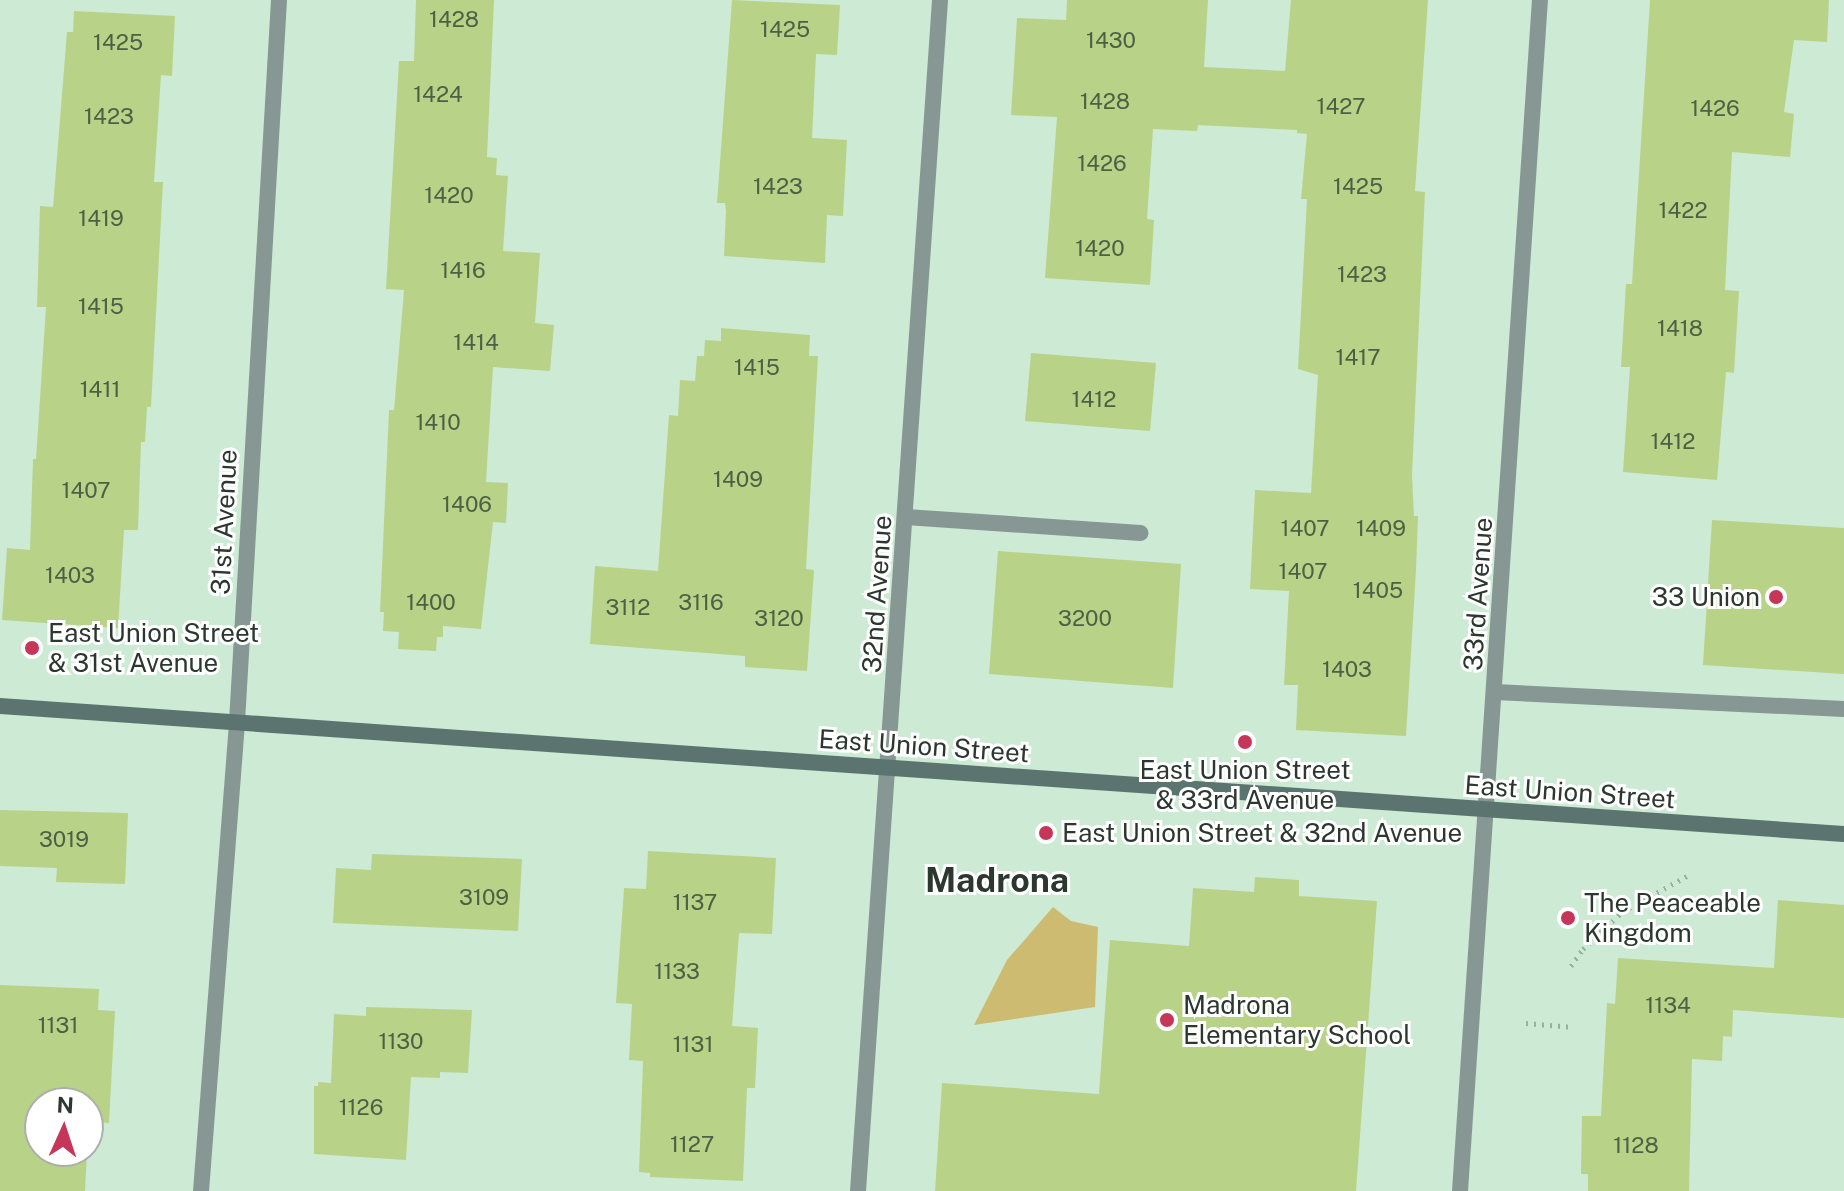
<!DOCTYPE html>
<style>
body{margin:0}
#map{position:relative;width:1844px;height:1191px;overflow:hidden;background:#cdead5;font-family:"Public Sans",sans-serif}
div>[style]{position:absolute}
.green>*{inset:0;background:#cdbb71}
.building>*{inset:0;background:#b8d387}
.path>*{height:5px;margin-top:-2.5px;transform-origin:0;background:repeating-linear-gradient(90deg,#99b09f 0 2px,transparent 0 8px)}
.lane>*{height:16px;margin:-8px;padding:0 8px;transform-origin:8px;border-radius:8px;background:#879794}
.street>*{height:16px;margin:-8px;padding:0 8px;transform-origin:8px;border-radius:8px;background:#879794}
.secondary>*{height:16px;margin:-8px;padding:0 8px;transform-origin:8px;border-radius:8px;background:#5c746f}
.dots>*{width:22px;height:22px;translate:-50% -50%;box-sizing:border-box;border:4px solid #fff;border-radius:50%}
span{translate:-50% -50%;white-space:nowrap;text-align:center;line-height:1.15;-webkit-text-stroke:6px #fff;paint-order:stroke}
.number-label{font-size:22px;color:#4f5f45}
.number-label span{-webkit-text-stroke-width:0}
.street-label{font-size:26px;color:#2c382f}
.poi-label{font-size:26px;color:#2c382f}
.right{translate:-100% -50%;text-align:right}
.left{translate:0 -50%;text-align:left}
.district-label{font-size:34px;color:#2c382f;font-weight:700}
.north{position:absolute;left:24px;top:1087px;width:80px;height:80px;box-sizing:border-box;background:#fff;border:2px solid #abafac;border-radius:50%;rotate:3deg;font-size:22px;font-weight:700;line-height:32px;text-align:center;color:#2c382f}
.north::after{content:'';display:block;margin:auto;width:28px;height:36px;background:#c53659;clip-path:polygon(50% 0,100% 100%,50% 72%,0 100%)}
</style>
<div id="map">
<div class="green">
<i style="clip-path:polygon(1053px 907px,1071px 921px,1098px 927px,1095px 1007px,974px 1025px,1007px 960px)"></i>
</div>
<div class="building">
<i style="clip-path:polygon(416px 0,494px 0,487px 157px,497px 158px,496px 175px,508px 176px,503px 251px,540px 253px,535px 323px,554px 325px,550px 371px,493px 367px,486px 482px,508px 483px,506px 523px,493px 522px,481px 629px,443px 626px,443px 637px,437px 637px,436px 651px,398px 649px,399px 632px,383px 631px,384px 612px,380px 612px,389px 410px,394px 410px,404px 290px,386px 289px,399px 61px,414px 61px)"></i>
<i style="clip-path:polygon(732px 0,840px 5px,837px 55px,816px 54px,812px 138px,847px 140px,843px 216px,827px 215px,825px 263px,724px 256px,726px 211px,725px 203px,717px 203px)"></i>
<i style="clip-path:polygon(1067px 0,1208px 0,1204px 67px,1285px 71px,1291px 0,1428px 0,1415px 191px,1425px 192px,1412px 475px,1414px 516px,1418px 516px,1416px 570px,1406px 736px,1296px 730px,1298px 685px,1284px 685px,1289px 591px,1250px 589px,1255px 490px,1311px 493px,1318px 375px,1298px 369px,1307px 199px,1301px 199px,1307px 134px,1297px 133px,1297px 130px,1198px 125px,1197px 131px,1153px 129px,1147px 219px,1154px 220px,1150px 285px,1045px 278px,1057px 117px,1011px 115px,1017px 18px,1066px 20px)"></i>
<i style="clip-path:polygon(1650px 0,1829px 0,1827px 42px,1794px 40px,1784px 112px,1794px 114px,1790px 157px,1732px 152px,1725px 290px,1739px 291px,1734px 373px,1726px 372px,1717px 480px,1623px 472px,1630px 367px,1621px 367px,1626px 284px,1632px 284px)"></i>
<i style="clip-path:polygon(74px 11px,175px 16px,172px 76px,161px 75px,154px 182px,163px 182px,151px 407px,147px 407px,145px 442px,141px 442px,138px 530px,124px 530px,118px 628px,2px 620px,7px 548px,30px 550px,33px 459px,36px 459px,46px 307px,37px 307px,40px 206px,53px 207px,67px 32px,73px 32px)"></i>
<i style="clip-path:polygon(721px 328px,810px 335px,809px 356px,818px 356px,806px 569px,814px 570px,807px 671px,745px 667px,745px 656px,590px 644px,595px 566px,658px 571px,669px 415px,678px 416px,680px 380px,695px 381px,697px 356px,704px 356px,705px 340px,721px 341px)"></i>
<i style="clip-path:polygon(1031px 353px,1156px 363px,1150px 431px,1025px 421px)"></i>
<i style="clip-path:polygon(1712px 520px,1844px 528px,1844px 674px,1703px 665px)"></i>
<i style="clip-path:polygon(998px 551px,1181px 564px,1173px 688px,989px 674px)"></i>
<i style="clip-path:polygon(0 810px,128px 813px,125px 884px,56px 882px,57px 868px,0 866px)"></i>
<i style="clip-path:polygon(648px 851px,776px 858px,772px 934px,739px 933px,732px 1026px,758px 1028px,755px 1088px,747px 1088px,743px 1181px,650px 1177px,650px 1173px,639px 1172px,643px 1061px,629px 1060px,632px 1004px,616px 1003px,624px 888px,646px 889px)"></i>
<i style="clip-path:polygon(372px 854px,522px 859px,518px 931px,333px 923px,336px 868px,371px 870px)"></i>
<i style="clip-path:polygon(1255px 877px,1299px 880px,1299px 896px,1377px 901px,1356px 1191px,935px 1191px,942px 1083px,1099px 1094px,1110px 940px,1189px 946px,1193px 888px,1254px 892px)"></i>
<i style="clip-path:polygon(1778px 900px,1844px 905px,1844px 1018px,1733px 1010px,1732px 1037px,1723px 1036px,1722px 1061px,1692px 1059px,1689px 1191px,1588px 1191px,1588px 1174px,1581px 1174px,1582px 1116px,1601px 1116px,1607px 1003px,1615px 1004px,1618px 958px,1774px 968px)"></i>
<i style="clip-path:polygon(0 985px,99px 989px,98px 1010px,115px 1011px,109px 1123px,88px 1121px,88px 1128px,88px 1103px,40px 1103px,40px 1151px,87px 1151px,85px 1191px,0 1191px)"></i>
<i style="clip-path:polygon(366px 1007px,472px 1010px,468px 1073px,440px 1072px,440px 1078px,411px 1077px,406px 1160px,314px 1154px,314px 1086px,318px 1086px,318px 1082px,331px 1083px,334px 1014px,366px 1016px)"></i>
</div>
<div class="path">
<i style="left:1571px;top:966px;width:21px;rotate:-55deg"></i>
<i style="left:1583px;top:949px;width:54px;rotate:-43.5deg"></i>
<i style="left:1622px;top:912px;width:74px;rotate:-29deg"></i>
<i style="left:1526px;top:1023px;width:47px;rotate:4.9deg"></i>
</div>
<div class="lane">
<i style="left:906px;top:517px;width:235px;rotate:3.9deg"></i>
<i style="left:1495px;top:692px;width:349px;rotate:2.8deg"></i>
</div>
<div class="street">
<i style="left:201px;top:1191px;width:470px;rotate:-85.6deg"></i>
<i style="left:237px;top:722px;width:723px;rotate:-86.67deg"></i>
<i style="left:858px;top:1191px;width:1194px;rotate:-86.06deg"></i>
<i style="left:1460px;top:1191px;width:1194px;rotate:-86.16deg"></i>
</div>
<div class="secondary">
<i style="left:0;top:706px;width:1848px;rotate:3.97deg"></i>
</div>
<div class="dots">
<i style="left:1776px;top:597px;background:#c53659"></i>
<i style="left:32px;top:648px;background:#c53659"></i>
<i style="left:1245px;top:742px;background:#c53659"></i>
<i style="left:1046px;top:833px;background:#c53659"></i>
<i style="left:1568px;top:918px;background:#c53659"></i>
<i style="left:1167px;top:1020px;background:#c53659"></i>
</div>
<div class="number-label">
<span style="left:454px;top:20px">1428</span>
<span style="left:785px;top:30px">1425</span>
<span style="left:1111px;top:41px">1430</span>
<span style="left:118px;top:43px">1425</span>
<span style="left:438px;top:95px">1424</span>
<span style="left:1105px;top:102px">1428</span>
<span style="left:1341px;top:107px">1427</span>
<span style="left:1715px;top:109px">1426</span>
<span style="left:109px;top:117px">1423</span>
<span style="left:1102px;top:164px">1426</span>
<span style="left:778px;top:187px">1423</span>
<span style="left:1358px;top:187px">1425</span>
<span style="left:449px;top:196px">1420</span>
<span style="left:1683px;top:211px">1422</span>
<span style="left:101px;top:219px">1419</span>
<span style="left:1100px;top:249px">1420</span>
<span style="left:463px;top:271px">1416</span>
<span style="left:1362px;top:275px">1423</span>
<span style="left:101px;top:307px">1415</span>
<span style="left:1680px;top:329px">1418</span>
<span style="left:476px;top:343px">1414</span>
<span style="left:1358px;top:358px">1417</span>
<span style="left:757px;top:368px">1415</span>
<span style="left:100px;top:390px">1411</span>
<span style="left:1094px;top:400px">1412</span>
<span style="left:438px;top:423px">1410</span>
<span style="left:1673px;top:442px">1412</span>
<span style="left:738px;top:480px">1409</span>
<span style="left:86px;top:491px">1407</span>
<span style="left:467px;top:505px">1406</span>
<span style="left:1305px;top:529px">1407</span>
<span style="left:1381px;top:529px">1409</span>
<span style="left:1303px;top:572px">1407</span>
<span style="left:70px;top:576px">1403</span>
<span style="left:1378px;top:591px">1405</span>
<span style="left:431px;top:603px">1400</span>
<span style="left:701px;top:603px">3116</span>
<span style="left:628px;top:608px">3112</span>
<span style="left:779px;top:619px">3120</span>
<span style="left:1085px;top:619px">3200</span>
<span style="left:1347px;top:670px">1403</span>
<span style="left:64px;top:840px">3019</span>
<span style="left:484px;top:898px">3109</span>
<span style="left:695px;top:903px">1137</span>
<span style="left:677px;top:972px">1133</span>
<span style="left:1668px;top:1006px">1134</span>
<span style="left:58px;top:1026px">1131</span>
<span style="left:401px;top:1042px">1130</span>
<span style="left:693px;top:1045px">1131</span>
<span style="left:361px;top:1108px">1126</span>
<span style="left:692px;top:1145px">1127</span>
<span style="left:1636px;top:1146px">1128</span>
</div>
<div class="street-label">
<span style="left:224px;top:522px;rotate:-87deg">31st Avenue</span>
<span style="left:877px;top:594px;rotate:-86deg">32nd Avenue</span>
<span style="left:1478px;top:594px;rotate:-86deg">33rd Avenue</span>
<span style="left:924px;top:746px;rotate:4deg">East Union Street</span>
<span style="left:1570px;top:792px;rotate:4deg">East Union Street</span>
</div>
<div class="poi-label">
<span class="right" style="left:1760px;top:597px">33 Union</span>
<span class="left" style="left:48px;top:648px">East Union Street<br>&amp; 31st Avenue</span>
<span style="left:1245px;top:785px">East Union Street<br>&amp; 33rd Avenue</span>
<span class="left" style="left:1062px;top:833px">East Union Street &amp; 32nd Avenue</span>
<span class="left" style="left:1584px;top:918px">The Peaceable<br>Kingdom</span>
<span class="left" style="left:1183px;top:1020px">Madrona<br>Elementary School</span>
</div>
<div class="district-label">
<span style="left:997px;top:881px">Madrona</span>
</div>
<div class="north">N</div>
</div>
